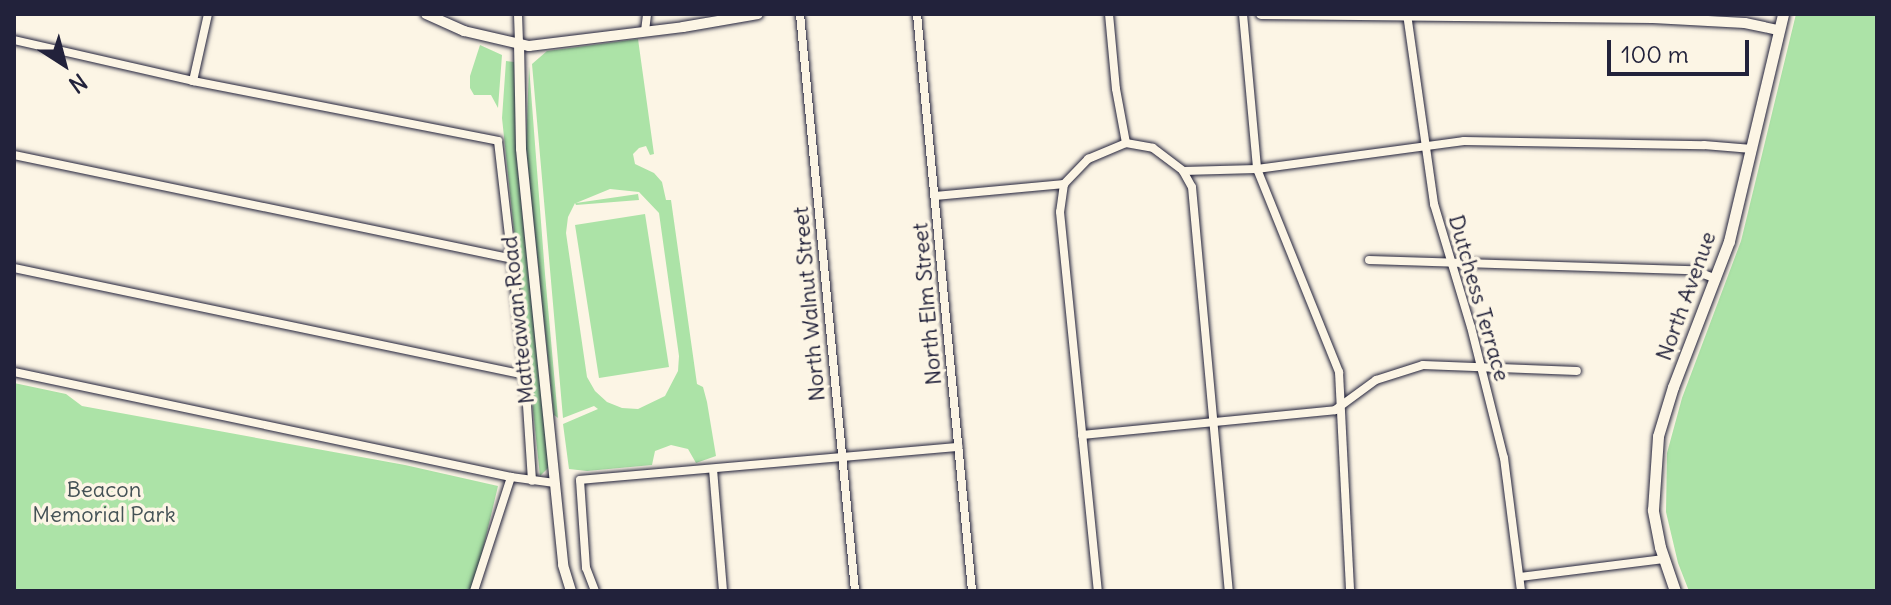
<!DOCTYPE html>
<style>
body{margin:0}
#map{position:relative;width:1891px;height:605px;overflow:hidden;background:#fcf5e5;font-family:Delius,sans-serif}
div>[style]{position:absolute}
.green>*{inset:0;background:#ace3a7}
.roads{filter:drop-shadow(0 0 2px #22223b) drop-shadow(0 0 2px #22223b)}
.minor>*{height:8px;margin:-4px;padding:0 4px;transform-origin:4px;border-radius:4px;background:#fcf5e5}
.tertiary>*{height:10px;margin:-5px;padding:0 5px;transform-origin:5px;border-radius:5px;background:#fcf5e5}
.secondary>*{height:11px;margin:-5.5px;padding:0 5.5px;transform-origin:5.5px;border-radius:5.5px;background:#fcf5e5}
span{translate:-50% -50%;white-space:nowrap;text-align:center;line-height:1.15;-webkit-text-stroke:7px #fcf5e5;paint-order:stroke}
.street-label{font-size:22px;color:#22223b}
.park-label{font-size:22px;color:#445256}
.frame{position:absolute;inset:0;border:16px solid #22223b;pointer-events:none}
.north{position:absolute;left:24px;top:24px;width:80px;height:80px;-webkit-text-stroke:6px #fcf5e5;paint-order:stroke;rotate:144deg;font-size:22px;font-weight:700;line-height:32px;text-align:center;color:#22223b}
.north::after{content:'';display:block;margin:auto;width:28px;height:36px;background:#22223b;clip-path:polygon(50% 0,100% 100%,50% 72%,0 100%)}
.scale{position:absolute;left:1607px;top:40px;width:142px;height:36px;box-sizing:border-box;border:4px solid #22223b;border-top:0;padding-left:10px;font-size:24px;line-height:28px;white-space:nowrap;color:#22223b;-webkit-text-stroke:6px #fcf5e5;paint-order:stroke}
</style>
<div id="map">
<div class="green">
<i style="clip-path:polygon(1796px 14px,1877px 14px,1877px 591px,1689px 591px,1678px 563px,1666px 512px,1667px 453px,1682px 398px,1741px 241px)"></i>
<i style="clip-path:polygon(evenodd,638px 39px,654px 154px,650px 155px,646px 146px,639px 148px,633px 154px,635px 164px,654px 173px,662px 182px,666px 200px,671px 200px,697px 384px,703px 387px,707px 402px,716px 456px,696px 463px,688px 449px,671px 445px,655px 451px,652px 465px,587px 471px,569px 469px,563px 424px,598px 409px,594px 406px,563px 418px,532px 64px,547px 51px,638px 39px,610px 189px,639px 192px,659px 213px,679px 356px,678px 371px,665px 396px,638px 409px,622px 408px,607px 402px,595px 391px,587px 377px,566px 233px,568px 217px,575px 203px,576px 205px,639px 200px,638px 194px,576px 203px,610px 189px)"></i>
<i style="clip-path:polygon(480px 45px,502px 55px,498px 108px,491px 95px,474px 95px,470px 88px,470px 76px)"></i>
<i style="clip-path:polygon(506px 61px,514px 62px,516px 153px,549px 467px,540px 476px,502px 118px)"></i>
<i style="clip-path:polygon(529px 66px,545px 274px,558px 418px,554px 415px,526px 149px)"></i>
<i style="clip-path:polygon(645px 214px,669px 367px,599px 378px,575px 225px)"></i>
<i style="clip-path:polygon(14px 383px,66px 394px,82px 406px,405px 465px,498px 486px,473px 591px,14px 591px)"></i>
</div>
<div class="roads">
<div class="minor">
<i style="left:518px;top:14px;width:29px;rotate:88deg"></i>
<i style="left:800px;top:14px;width:580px;rotate:84.55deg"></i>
<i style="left:917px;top:14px;width:580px;rotate:84.55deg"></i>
<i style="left:1109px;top:14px;width:75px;rotate:84.7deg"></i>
<i style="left:1116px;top:89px;width:55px;rotate:79.5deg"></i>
<i style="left:1243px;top:14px;width:156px;rotate:84.8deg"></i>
<i style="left:1257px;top:169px;width:219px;rotate:68deg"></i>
<i style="left:1339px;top:372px;width:219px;rotate:87.1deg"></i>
<i style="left:1407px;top:14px;width:192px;rotate:81.9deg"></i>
<i style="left:1434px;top:204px;width:128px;rotate:73.3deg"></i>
<i style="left:1471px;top:327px;width:135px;rotate:75.9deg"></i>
<i style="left:1504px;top:458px;width:134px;rotate:82.7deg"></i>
<i style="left:645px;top:31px;width:17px;rotate:-83deg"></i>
<i style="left:14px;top:40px;width:184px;rotate:12.9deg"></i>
<i style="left:193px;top:81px;width:311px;rotate:11.1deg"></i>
<i style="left:498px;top:141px;width:236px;rotate:83.4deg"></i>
<i style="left:525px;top:375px;width:106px;rotate:86.2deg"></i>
<i style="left:193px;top:81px;width:69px;rotate:-77.4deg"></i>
<i style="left:14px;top:155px;width:510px;rotate:11.77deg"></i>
<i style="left:1183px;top:171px;width:18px;rotate:61deg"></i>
<i style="left:1192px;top:187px;width:406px;rotate:84.8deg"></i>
<i style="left:1064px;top:184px;width:28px;rotate:98deg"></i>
<i style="left:1060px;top:212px;width:381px;rotate:84.3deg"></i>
<i style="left:935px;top:196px;width:130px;rotate:-5.3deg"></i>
<i style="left:1064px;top:184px;width:35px;rotate:-46deg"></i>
<i style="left:1088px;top:159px;width:41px;rotate:-22.8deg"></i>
<i style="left:1126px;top:143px;width:27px;rotate:10deg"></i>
<i style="left:1153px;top:148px;width:38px;rotate:37deg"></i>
<i style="left:1183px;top:171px;width:74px;rotate:-1.5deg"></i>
<i style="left:1257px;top:169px;width:209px;rotate:-7.7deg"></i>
<i style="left:1464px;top:141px;width:240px;rotate:1deg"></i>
<i style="left:1704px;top:145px;width:48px;rotate:4.8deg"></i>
<i style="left:1369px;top:260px;width:324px;rotate:1.8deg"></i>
<i style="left:1693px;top:270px;width:25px;rotate:21deg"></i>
<i style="left:14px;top:268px;width:522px;rotate:11.83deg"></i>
<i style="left:14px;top:372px;width:508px;rotate:11.93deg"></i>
<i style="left:511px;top:477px;width:44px;rotate:7.8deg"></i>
<i style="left:1082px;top:435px;width:254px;rotate:-5.6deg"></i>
<i style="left:1335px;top:410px;width:51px;rotate:-36.2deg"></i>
<i style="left:1376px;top:380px;width:49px;rotate:-17.7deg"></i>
<i style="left:1423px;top:365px;width:154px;rotate:2.2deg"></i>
<i style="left:713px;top:469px;width:122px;rotate:85.3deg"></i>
<i style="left:1520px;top:577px;width:145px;rotate:-7.1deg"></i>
<i style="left:474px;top:591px;width:120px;rotate:-72deg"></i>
<i style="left:595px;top:591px;width:25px;rotate:-111deg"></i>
<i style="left:586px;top:568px;width:88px;rotate:-93.9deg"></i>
<i style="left:580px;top:480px;width:380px;rotate:-5deg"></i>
</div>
<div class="tertiary">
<i style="left:426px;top:14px;width:42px;rotate:24.1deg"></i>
<i style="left:464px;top:31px;width:67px;rotate:13deg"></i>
<i style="left:529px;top:46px;width:155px;rotate:-7deg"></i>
<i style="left:683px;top:27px;width:76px;rotate:-9.8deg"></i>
<i style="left:1261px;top:14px;width:392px;rotate:0.6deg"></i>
<i style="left:1653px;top:18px;width:92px;rotate:3.1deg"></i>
<i style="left:1745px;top:23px;width:35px;rotate:12deg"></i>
<i style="left:519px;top:43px;width:106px;rotate:88.9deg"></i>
<i style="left:521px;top:149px;width:418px;rotate:84.2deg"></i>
<i style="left:563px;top:565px;width:27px;rotate:73deg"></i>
</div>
<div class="secondary">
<i style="left:1675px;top:591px;width:46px;rotate:-108.8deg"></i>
<i style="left:1660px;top:547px;width:38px;rotate:-101deg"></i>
<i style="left:1653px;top:510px;width:74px;rotate:-86.1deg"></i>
<i style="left:1658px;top:436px;width:51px;rotate:-73deg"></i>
<i style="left:1673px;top:387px;width:156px;rotate:-69deg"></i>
<i style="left:1729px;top:241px;width:233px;rotate:-76.6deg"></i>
</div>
</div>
<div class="street-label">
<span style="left:1686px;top:296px;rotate:-70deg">North Avenue</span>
<span style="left:1479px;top:298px;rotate:74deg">Dutchess Terrace</span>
<span style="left:809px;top:304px;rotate:-95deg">North Walnut Street</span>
<span style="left:927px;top:304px;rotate:-95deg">North Elm Street</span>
<span style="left:518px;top:320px;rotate:-96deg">Matteawan Road</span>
</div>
<div class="park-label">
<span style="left:104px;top:502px">Beacon<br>Memorial Park</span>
</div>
<div class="frame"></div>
<div class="north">N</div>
<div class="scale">100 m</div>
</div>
